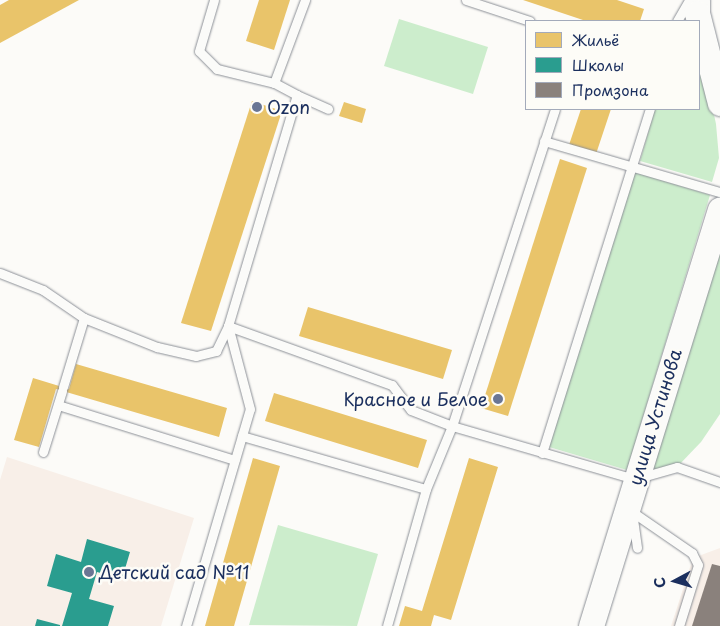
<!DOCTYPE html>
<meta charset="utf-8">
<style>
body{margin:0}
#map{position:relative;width:720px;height:626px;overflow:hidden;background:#fcfbf8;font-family:"Playpen Sans",sans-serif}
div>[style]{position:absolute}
.built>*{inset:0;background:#f8efe8}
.green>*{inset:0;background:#ccedcc}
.homes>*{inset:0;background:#e9c46a}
.schools>*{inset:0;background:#2a9d8f}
.industry>*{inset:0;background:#8a817c}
.roads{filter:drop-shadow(0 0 1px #8c9097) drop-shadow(0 0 1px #8c9097)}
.lane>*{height:9px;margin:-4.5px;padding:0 4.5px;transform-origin:4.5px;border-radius:4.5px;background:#fbfbf9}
.secondary>*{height:25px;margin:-12.5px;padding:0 12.5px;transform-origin:12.5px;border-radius:12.5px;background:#fbfbf9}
.dots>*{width:14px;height:14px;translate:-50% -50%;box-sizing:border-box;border:2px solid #fdfcf7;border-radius:50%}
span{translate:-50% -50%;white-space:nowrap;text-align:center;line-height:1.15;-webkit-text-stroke:5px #fdfcf7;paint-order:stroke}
.poi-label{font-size:18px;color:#1b2f5e}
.left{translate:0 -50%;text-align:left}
.right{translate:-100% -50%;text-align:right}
.street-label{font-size:18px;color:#1b2f5e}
.legend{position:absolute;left:525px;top:20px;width:175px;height:90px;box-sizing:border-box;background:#fdfcf7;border:1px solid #a3aaba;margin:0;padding:6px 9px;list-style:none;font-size:15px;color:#1b2f5e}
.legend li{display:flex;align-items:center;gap:10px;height:25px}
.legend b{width:25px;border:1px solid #a3aaba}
.north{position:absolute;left:650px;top:556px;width:50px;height:50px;-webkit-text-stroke:4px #fdfcf7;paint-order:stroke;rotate:264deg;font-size:14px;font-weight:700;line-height:20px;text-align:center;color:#1b2f5e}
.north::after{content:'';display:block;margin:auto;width:18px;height:22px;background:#1b2f5e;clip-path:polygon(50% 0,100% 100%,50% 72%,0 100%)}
</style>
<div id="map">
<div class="built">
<i style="clip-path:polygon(7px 457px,194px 518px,161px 626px,0 626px,0 480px)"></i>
<i style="clip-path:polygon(720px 548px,720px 626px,671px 626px,693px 558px)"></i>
</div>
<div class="green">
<i style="clip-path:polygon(399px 19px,488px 47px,473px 94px,384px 66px)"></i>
<i style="clip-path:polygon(699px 44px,716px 124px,719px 158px,712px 182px,640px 161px,655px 109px,699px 109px)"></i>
<i style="clip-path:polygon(631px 171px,710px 195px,627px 470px,549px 447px)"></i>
<i style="clip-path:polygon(720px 209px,720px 414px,701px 442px,677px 467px,635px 479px)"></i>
<i style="clip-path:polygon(278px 525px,378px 554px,357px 626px,249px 625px)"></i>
</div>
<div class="homes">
<i style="clip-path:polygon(9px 0,79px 0,0 43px,0 5px)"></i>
<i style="clip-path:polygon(259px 0,290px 0,274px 50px,246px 41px)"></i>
<i style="clip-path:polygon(523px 0,617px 0,644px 9px,640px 21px,586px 21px)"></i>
<i style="clip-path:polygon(252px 101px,282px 111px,211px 331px,181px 323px)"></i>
<i style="clip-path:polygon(344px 102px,366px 109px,362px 123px,339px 116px)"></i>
<i style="clip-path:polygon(581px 109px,611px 109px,596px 154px,569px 145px)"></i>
<i style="clip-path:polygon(560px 159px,587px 168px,508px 416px,481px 408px)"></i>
<i style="clip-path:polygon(308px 307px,452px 350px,443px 379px,299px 336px)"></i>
<i style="clip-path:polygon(76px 364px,227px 408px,219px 437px,56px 389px,39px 447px,14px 440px,33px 378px,69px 389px)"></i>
<i style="clip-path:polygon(274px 393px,427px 440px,418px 468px,265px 421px)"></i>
<i style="clip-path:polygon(253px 458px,280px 466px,234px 626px,205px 626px)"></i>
<i style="clip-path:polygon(469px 458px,498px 467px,451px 620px,434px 615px,431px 626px,399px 626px,405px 606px,422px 611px)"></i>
</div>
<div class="schools">
<i style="clip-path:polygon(87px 539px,130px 552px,122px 579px,97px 572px,89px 599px,114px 606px,108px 626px,62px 626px,72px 593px,47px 586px,56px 554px,81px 562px)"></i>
<i style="clip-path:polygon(37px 619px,60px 625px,60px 626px,35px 626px)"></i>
</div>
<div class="industry">
<i style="clip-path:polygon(712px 564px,720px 566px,720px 626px,692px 626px)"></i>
</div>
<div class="roads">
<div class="lane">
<i style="left:466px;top:0;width:67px;rotate:18.2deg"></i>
<i style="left:677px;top:21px;width:24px;rotate:-60deg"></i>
<i style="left:274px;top:83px;width:89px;rotate:-69.5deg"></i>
<i style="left:297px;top:95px;width:34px;rotate:24deg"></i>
<i style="left:544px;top:141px;width:183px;rotate:16.2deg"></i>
<i style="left:0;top:273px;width:46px;rotate:21.6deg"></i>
<i style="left:43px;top:290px;width:50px;rotate:34.3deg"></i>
<i style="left:84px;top:318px;width:79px;rotate:21.7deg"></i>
<i style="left:157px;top:347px;width:40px;rotate:13deg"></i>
<i style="left:196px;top:356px;width:21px;rotate:-14deg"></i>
<i style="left:216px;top:351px;width:28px;rotate:-64deg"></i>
<i style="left:228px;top:326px;width:241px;rotate:-73.4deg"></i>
<i style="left:297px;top:95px;width:26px;rotate:-152deg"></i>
<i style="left:274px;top:83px;width:59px;rotate:-166.2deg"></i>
<i style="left:217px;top:69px;width:25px;rotate:-135deg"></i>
<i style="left:199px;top:51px;width:53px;rotate:-73.6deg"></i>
<i style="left:228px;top:326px;width:174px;rotate:19.8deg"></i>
<i style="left:392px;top:385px;width:31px;rotate:53deg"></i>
<i style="left:411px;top:410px;width:44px;rotate:21.3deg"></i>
<i style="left:452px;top:426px;width:191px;rotate:16.2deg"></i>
<i style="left:635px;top:479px;width:44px;rotate:-15.9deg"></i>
<i style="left:677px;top:467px;width:46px;rotate:19.2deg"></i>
<i style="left:63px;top:387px;width:72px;rotate:-73.1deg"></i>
<i style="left:58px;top:405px;width:185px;rotate:17.3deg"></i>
<i style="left:242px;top:436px;width:191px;rotate:16.1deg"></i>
<i style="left:426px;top:489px;width:142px;rotate:105.9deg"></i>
<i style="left:43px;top:452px;width:64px;rotate:-72.7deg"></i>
<i style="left:542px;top:453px;width:361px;rotate:-72.6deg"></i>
<i style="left:426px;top:489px;width:68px;rotate:-67.6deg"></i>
<i style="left:452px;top:426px;width:333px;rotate:-72deg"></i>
<i style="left:628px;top:509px;width:78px;rotate:34.5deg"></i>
<i style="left:692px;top:553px;width:13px;rotate:63deg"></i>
<i style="left:698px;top:565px;width:64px;rotate:107.3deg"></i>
<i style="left:633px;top:519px;width:29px;rotate:82deg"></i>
<i style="left:186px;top:626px;width:226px;rotate:-73.6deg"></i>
<i style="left:250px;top:409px;width:86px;rotate:-104.8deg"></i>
</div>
<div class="secondary">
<i style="left:697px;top:0;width:13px;rotate:90deg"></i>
<i style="left:697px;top:13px;width:93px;rotate:75.7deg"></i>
<i style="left:591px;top:626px;width:436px;rotate:-72.8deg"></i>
</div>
</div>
<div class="dots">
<i style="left:257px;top:107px;background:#6a7694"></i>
<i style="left:498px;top:399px;background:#6a7694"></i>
<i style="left:89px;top:572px;background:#6a7694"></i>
</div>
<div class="poi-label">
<span class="left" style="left:267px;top:107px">Ozon</span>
<span class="right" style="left:488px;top:399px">Красное и Белое</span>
<span class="left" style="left:99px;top:572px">Детский сад №11</span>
</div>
<div class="street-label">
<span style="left:655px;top:417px;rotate:-73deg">улица Устинова</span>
</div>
<ul class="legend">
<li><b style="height:14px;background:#e9c46a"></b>Жильё</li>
<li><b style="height:14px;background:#2a9d8f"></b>Школы</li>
<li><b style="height:14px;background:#8a817c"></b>Промзона</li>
</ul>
<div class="north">С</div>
</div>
